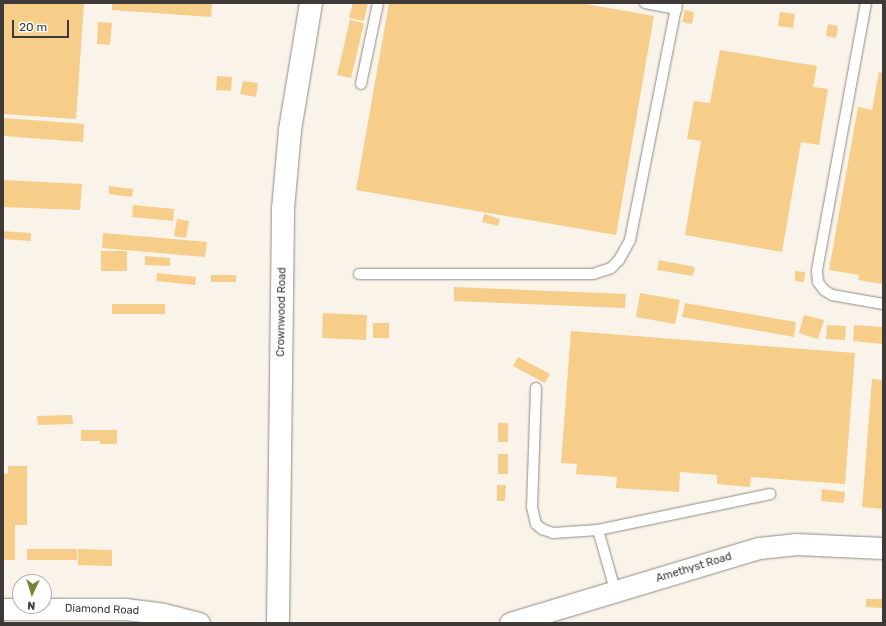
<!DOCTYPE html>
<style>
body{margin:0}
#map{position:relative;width:886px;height:626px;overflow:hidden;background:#f9f3e9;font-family:Rubik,sans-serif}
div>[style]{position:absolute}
.building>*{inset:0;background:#f7cd8a}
.roads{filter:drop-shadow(0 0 1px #918c83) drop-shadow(0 0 1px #918c83)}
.lane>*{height:10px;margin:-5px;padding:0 5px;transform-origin:5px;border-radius:5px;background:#fff}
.street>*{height:21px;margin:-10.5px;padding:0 10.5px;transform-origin:10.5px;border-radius:10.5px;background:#fff}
.secondary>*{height:22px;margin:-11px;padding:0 11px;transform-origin:11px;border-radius:11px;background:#fff}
span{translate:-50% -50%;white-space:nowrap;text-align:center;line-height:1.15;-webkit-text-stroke:4px #fff;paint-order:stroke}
.street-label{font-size:11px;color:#3d3a37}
.frame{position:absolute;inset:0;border:4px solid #3d3a37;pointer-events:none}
.north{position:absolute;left:12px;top:574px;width:40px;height:40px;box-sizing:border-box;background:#fff;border:1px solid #b1b0af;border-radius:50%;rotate:184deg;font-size:11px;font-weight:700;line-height:16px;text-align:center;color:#3d3a37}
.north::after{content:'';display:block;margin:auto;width:14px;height:18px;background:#738636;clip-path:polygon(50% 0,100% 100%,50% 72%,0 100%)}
.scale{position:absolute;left:12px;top:20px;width:57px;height:18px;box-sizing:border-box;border:2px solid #3d3a37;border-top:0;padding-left:5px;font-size:12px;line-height:14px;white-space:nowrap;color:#3d3a37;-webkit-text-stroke:3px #fff;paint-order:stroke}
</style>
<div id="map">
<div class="building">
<i style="clip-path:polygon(3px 3px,84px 3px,76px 119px,3px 114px)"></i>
<i style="clip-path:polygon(112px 3px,212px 3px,211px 17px,112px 10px)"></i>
<i style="clip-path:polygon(353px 3px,368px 3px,364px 21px,349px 18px)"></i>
<i style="clip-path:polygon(389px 3px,580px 3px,654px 16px,616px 235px,356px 190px)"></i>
<i style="clip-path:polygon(685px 10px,694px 12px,692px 24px,682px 22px)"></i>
<i style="clip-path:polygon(780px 12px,795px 14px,793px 28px,778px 26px)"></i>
<i style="clip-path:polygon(350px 20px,364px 23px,351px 78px,337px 75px)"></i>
<i style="clip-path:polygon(98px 22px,112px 23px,110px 45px,97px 44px)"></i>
<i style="clip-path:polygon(828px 24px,838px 26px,836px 38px,826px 36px)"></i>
<i style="clip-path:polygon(720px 50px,817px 66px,813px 87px,828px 89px,819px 145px,801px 142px,782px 252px,685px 235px,701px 141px,687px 139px,694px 101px,710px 103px)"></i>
<i style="clip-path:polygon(879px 72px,883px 73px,883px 284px,858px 280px,859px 275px,829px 270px,858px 107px,872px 110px)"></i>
<i style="clip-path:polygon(217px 76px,232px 77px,231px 91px,216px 90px)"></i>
<i style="clip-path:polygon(243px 81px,258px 83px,256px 97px,240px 94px)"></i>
<i style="clip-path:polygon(3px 118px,84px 124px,83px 142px,3px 136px)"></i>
<i style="clip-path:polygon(4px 180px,82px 184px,80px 210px,3px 207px)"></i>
<i style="clip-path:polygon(109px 186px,133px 189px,132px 197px,109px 194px)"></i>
<i style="clip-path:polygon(133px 205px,174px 209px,173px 221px,132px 217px)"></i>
<i style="clip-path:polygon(484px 214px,500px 219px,498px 226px,482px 222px)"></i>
<i style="clip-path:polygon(177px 219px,189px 221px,186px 238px,174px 236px)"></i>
<i style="clip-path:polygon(3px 231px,31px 233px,31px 241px,3px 239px)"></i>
<i style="clip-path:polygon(103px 233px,207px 242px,205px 257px,102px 248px)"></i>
<i style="clip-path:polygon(101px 251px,127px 251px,127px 271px,101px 271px)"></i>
<i style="clip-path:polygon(145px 256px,170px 258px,170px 266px,145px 265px)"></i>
<i style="clip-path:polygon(659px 260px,695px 267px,693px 276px,657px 270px)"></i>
<i style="clip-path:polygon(795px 271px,805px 272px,804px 282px,795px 281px)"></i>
<i style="clip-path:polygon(157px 273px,196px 277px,195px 285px,156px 281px)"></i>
<i style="clip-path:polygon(211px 275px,236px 275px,236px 282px,211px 282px)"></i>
<i style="clip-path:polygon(454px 287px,626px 294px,625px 308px,454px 301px)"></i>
<i style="clip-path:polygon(640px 293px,680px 300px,675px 324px,636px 317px)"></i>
<i style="clip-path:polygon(685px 303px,796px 322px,794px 337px,682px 317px)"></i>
<i style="clip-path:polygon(112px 304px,165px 304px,165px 314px,112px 314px)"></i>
<i style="clip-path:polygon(323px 313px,367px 315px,366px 340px,322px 338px)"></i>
<i style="clip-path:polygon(804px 315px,824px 320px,818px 339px,799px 333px)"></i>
<i style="clip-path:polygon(373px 323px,389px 323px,389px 338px,373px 338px)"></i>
<i style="clip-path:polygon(827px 325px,846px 326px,845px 340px,826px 339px)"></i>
<i style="clip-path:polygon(854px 325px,883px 327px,883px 344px,853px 341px)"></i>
<i style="clip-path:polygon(571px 331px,855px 353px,845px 484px,751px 477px,750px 487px,717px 484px,717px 475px,680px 472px,679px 492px,616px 488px,617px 477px,576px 474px,577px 464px,561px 463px)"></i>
<i style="clip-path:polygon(518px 357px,550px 374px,545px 383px,513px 366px)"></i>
<i style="clip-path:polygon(872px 379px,883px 380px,883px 509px,862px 507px)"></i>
<i style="clip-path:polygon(72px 415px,73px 424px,38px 425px,37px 416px)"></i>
<i style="clip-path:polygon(498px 423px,508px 423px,508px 442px,498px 442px)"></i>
<i style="clip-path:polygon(81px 430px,117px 430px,117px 444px,100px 444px,100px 441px,81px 441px)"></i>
<i style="clip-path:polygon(498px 454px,508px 454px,508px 474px,498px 474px)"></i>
<i style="clip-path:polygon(8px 466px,27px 466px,27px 525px,15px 525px,15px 560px,3px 560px,3px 474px,8px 474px)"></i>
<i style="clip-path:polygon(497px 485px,506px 485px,505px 501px,497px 501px)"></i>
<i style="clip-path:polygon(822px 489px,845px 492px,844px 503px,821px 501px)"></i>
<i style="clip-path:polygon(27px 549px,77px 549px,77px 560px,27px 560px)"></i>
<i style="clip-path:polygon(78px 549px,112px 550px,112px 566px,78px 565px)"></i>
<i style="clip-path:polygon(866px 599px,883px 599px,883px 608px,866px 607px)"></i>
</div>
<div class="roads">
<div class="lane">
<i style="left:645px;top:3px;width:32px;rotate:11deg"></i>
<i style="left:866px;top:3px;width:272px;rotate:100.4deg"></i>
<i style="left:817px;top:271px;width:11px;rotate:85deg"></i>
<i style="left:818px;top:282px;width:10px;rotate:53deg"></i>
<i style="left:824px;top:290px;width:9px;rotate:32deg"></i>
<i style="left:832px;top:295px;width:52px;rotate:10deg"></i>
<i style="left:361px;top:84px;width:83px;rotate:-78.1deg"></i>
<i style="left:359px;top:274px;width:234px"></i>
<i style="left:593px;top:274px;width:19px;rotate:-18deg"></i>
<i style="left:611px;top:268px;width:11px;rotate:-45deg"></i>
<i style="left:619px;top:260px;width:23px;rotate:-61deg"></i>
<i style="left:630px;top:240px;width:242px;rotate:-78.8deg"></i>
<i style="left:536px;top:388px;width:119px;rotate:91.9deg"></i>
<i style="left:532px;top:507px;width:17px;rotate:77deg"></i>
<i style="left:536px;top:524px;width:8px;rotate:40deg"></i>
<i style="left:542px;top:529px;width:12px;rotate:20deg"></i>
<i style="left:553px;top:533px;width:45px;rotate:-3.8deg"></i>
<i style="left:598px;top:530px;width:66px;rotate:74.1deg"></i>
<i style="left:598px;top:530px;width:176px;rotate:-11.8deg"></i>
</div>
<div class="street">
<i style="left:3px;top:609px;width:122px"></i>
<i style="left:125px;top:609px;width:38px;rotate:7deg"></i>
<i style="left:163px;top:614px;width:37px;rotate:14deg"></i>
<i style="left:510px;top:623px;width:260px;rotate:-16.8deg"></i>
<i style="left:759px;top:548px;width:36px;rotate:-6deg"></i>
<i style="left:795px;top:544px;width:88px;rotate:2.6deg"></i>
</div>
<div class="secondary">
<i style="left:278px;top:623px;width:414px;rotate:-89.3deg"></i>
<i style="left:283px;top:209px;width:79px;rotate:-84.9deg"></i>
<i style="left:290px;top:130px;width:129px;rotate:-80.6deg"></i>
</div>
</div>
<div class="street-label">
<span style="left:282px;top:312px;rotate:-89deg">Crownwood Road</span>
<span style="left:694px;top:568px;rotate:-17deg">Amethyst Road</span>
<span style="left:102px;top:610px;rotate:2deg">Diamond Road</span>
</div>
<div class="frame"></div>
<div class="north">N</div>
<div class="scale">20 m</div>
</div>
